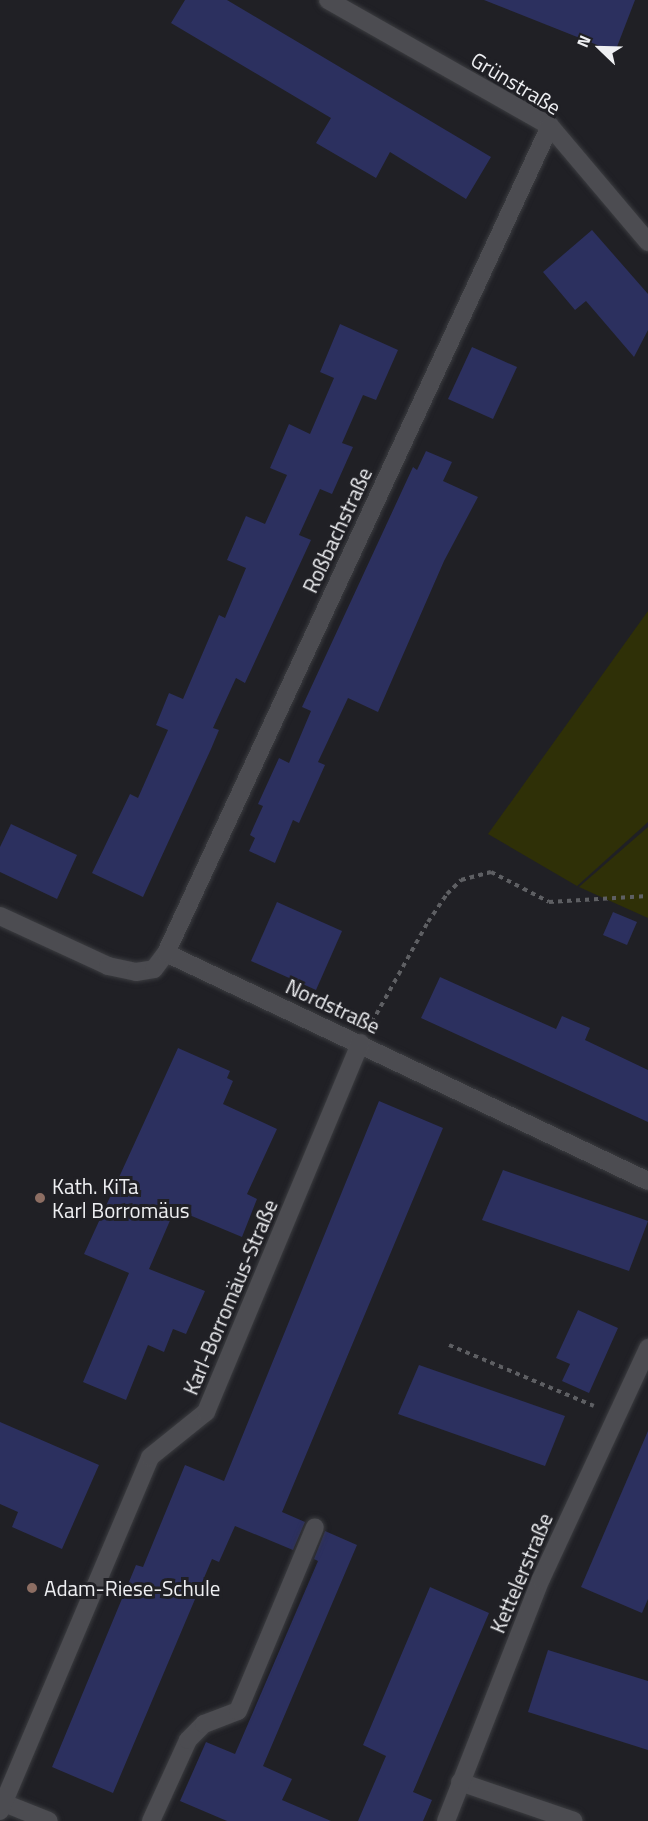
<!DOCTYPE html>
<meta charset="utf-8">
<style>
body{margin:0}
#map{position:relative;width:648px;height:1821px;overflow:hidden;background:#202025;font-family:"Titillium Web",sans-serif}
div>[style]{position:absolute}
.green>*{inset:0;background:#2f3007}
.building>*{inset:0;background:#2c305f}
.path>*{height:4px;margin-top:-2px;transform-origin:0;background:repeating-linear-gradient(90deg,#5e5f63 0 4.5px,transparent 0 9px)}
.roads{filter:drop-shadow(0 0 2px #3b3c40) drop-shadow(0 0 2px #3b3c40)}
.minor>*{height:18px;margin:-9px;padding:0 9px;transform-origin:9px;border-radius:9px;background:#4c4c51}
.dots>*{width:16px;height:16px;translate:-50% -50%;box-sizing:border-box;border:3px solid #202025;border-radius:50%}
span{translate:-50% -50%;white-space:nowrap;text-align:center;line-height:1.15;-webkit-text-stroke:6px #202025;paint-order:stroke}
.street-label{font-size:21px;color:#eeeff2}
.poi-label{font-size:21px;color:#eeeff2}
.left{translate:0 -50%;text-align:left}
.north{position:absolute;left:570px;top:18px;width:60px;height:60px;-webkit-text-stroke:4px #202025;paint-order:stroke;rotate:293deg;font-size:16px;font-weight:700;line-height:24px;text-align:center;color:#eeeff2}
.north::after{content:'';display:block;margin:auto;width:21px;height:27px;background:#eeeff2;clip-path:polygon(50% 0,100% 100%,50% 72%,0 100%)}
</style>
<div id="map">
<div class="green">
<i style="clip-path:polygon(648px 611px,648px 822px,577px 886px,488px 834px)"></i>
<i style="clip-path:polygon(648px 827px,648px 918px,579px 887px)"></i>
</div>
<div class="building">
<i style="clip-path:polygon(185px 0,227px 0,491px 157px,466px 199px,390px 152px,376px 178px,316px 143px,331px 118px,171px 23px)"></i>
<i style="clip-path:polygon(484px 0,635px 0,615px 52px)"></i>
<i style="clip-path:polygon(592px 230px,648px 294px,648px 330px,634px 357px,586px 301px,575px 310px,543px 272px)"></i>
<i style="clip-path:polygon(340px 324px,398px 350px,376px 400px,363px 395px,342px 443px,353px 447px,332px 494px,320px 489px,299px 535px,311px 540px,245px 683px,236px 678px,213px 728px,219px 730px,211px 749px,143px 897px,92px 873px,130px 794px,138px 798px,168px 730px,156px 725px,169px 693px,183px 699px,219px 615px,225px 618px,246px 568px,227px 560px,246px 516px,265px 524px,287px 475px,270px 468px,289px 424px,310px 434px,334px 378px,320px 372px)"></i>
<i style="clip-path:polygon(472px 347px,517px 367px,493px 419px,448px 399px)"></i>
<i style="clip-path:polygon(426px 451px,452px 462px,443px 481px,478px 497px,444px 561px,378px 712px,348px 698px,318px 762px,325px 765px,299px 823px,293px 820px,275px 863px,249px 851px,255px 838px,250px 835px,263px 806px,258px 804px,279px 758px,289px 763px,311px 711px,302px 707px,413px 467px,417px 470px)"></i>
<i style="clip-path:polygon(11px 824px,77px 855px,57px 899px,0 872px,0 847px)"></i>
<i style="clip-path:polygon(277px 902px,342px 931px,316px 990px,251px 961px)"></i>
<i style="clip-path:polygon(613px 912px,637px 922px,627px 945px,603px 935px)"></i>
<i style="clip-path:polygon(440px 977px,556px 1029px,562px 1016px,590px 1028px,585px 1040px,648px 1070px,648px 1122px,421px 1018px)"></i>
<i style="clip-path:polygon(178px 1048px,230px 1071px,227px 1078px,233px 1081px,223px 1104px,277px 1129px,247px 1194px,257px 1199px,242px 1237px,175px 1209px,149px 1269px,205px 1291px,186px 1334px,173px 1329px,164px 1352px,148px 1345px,126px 1400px,83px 1382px,129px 1273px,84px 1254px)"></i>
<i style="clip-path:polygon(379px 1101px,443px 1128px,282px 1512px,305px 1522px,293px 1550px,235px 1526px,219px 1562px,212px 1559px,113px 1793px,52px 1767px,136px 1565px,143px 1567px,185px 1465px,224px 1481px)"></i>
<i style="clip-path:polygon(503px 1170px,648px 1221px,629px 1271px,482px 1220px)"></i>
<i style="clip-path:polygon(578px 1310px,618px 1328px,589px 1393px,562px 1381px,570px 1364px,556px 1358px)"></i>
<i style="clip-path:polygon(419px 1365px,565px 1416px,545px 1466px,398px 1414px)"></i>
<i style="clip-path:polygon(0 1422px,99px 1465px,62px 1549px,12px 1527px,18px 1512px,0 1504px)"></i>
<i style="clip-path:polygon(648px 1431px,648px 1599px,642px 1613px,581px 1587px)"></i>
<i style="clip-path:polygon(325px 1531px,357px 1545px,263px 1766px,292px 1779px,282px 1800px,331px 1821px,227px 1821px,180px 1801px,206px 1742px,235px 1754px,318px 1561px,314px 1559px)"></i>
<i style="clip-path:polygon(430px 1587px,489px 1613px,413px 1792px,432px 1800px,423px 1821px,358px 1821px,386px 1756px,363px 1745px)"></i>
<i style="clip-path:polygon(548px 1650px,648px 1681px,648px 1750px,528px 1712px)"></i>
</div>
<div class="path">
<i style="left:372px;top:1022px;width:115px;rotate:-60.8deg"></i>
<i style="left:428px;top:922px;width:34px;rotate:-56deg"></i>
<i style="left:447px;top:894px;width:20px;rotate:-45deg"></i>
<i style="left:461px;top:880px;width:31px;rotate:-15deg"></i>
<i style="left:491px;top:872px;width:65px;rotate:27.3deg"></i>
<i style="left:549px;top:902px;width:99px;rotate:-3.5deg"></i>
<i style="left:449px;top:1345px;width:157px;rotate:22.8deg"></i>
</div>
<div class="roads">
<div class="minor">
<i style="left:328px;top:0;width:255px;rotate:29.6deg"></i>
<i style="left:550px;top:126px;width:152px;rotate:49.8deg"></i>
<i style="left:0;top:916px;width:119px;rotate:24.8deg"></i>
<i style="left:108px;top:966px;width:29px;rotate:12deg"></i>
<i style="left:136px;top:972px;width:18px;rotate:-9deg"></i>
<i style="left:154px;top:969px;width:20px;rotate:-53deg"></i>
<i style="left:166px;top:953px;width:533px;rotate:25.32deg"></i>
<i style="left:166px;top:953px;width:912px;rotate:-65.09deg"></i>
<i style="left:460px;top:1782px;width:120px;rotate:18.9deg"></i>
<i style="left:4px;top:1803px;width:48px;rotate:21.8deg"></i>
<i style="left:0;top:1811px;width:384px;rotate:-67deg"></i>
<i style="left:150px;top:1457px;width:72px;rotate:-38.8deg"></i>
<i style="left:206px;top:1412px;width:400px;rotate:-67.3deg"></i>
<i style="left:151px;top:1821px;width:89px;rotate:-65.4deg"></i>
<i style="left:188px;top:1740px;width:23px;rotate:-45deg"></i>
<i style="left:204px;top:1724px;width:36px;rotate:-21deg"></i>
<i style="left:238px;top:1711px;width:199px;rotate:-67.3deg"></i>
<i style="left:446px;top:1821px;width:260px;rotate:-68.6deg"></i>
<i style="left:541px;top:1579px;width:255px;rotate:-65.1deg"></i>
</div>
</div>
<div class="dots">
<i style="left:40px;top:1198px;background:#8d6e63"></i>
<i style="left:32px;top:1588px;background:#8d6e63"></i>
</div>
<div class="street-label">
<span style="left:516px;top:83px;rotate:31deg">Grünstraße</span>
<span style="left:337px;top:530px;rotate:-65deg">Roßbachstraße</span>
<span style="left:333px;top:1006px;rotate:25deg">Nordstraße</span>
<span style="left:230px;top:1297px;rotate:-67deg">Karl-Borromäus-Straße</span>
<span style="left:521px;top:1573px;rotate:-67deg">Kettelerstraße</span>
</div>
<div class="poi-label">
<span class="left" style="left:52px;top:1198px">Kath. KiTa<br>Karl Borromäus</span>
<span class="left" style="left:44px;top:1588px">Adam-Riese-Schule</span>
</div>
<div class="north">N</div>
</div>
